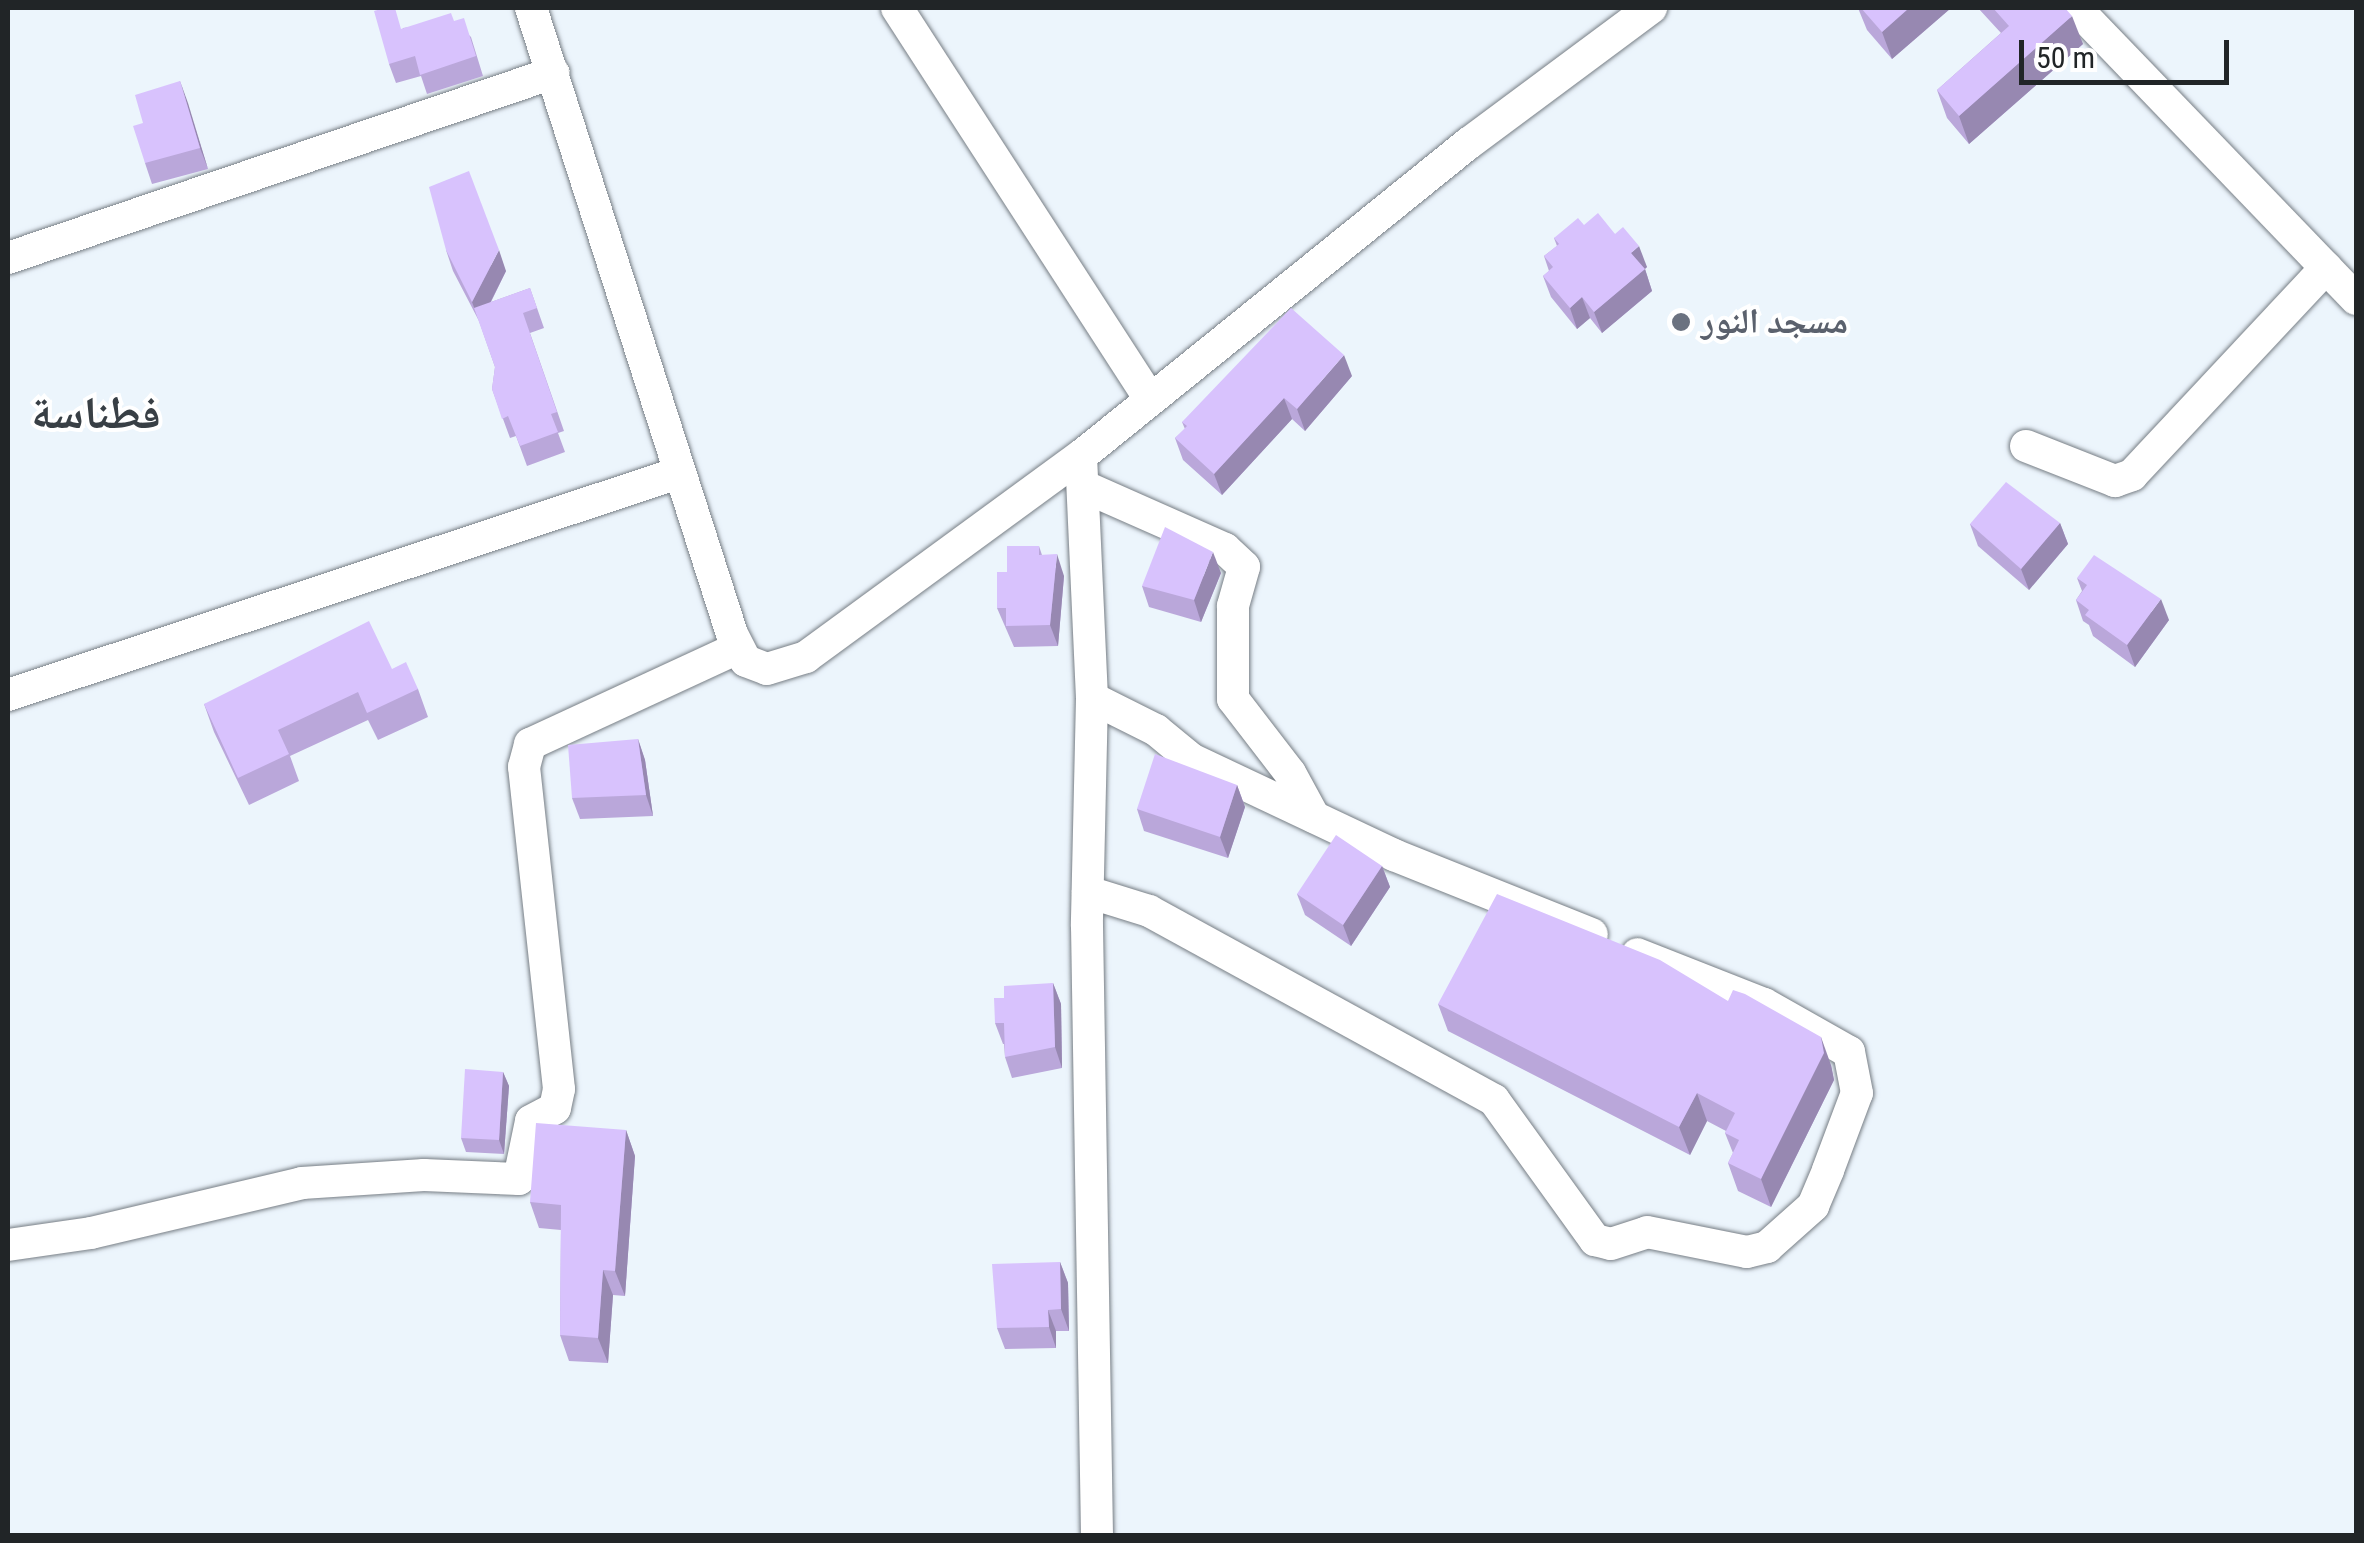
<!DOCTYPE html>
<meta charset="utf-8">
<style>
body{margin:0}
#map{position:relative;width:2364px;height:1543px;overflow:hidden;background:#ecf5fc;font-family:"Roboto Condensed","Noto Naskh Arabic",sans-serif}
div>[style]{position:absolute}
.roads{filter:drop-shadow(0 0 2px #777e85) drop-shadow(0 0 2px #777e85)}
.minor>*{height:32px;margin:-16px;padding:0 16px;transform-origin:16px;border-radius:16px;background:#fff}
.wall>*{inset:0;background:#baa7da}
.shaded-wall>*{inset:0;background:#9788b1}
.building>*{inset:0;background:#d8c2fd}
.dots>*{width:28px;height:28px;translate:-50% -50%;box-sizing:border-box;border:5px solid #fff;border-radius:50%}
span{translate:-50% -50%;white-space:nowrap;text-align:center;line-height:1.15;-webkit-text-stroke:8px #fff;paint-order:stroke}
.worship-label{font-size:35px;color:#5b616d;font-weight:700}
.left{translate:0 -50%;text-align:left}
.district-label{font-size:45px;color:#383f45;font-weight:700}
.frame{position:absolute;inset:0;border:10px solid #212527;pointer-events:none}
.scale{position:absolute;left:2019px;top:40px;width:210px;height:45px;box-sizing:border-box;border:5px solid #212527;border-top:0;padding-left:12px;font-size:30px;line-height:35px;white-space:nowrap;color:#212527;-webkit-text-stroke:8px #fff;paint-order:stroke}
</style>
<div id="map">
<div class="roads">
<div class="minor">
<i style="left:531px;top:8px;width:657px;rotate:72.2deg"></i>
<i style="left:732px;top:634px;width:30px;rotate:63deg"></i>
<i style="left:746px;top:661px;width:22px;rotate:21deg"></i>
<i style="left:767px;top:669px;width:41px;rotate:-17.1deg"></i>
<i style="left:806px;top:657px;width:341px;rotate:-36.2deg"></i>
<i style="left:1081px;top:456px;width:499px;rotate:-38.9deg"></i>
<i style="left:1469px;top:143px;width:227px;rotate:-36.6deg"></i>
<i style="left:897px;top:8px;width:464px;rotate:57.1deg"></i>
<i style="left:2076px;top:8px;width:404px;rotate:46.1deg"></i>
<i style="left:8px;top:258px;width:576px;rotate:-18.75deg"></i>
<i style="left:2026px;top:446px;width:96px;rotate:21.5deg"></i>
<i style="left:2115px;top:481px;width:18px;rotate:-19deg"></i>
<i style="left:2132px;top:475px;width:284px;rotate:-46.9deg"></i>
<i style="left:1081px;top:456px;width:242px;rotate:87.4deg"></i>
<i style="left:1092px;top:698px;width:228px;rotate:91.3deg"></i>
<i style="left:1087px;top:926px;width:610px;rotate:89.06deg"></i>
<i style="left:1085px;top:487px;width:153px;rotate:23.9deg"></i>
<i style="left:1225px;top:549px;width:26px;rotate:43deg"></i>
<i style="left:1244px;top:567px;width:41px;rotate:105.8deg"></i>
<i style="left:1233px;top:606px;width:93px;rotate:90deg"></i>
<i style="left:1233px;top:699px;width:93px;rotate:52.4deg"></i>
<i style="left:1290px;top:773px;width:50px;rotate:61.4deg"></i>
<i style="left:8px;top:695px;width:706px;rotate:-18.33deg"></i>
<i style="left:1092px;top:698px;width:72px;rotate:26.6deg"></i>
<i style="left:1156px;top:730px;width:45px;rotate:39.6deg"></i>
<i style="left:1191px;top:759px;width:225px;rotate:25.3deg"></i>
<i style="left:1394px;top:855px;width:213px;rotate:21.8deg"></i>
<i style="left:1088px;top:892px;width:64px;rotate:17.3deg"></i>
<i style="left:1149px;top:911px;width:393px;rotate:28.7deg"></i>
<i style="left:1494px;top:1100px;width:173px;rotate:54.2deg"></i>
<i style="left:1595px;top:1240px;width:16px;rotate:14deg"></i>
<i style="left:1611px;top:1244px;width:38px;rotate:-18deg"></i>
<i style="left:1647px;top:1232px;width:102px;rotate:11.3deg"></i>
<i style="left:1747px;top:1252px;width:21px;rotate:-14deg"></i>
<i style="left:1767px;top:1247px;width:62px;rotate:-41.7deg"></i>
<i style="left:1813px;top:1206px;width:39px;rotate:-67deg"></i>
<i style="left:1828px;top:1170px;width:82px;rotate:-69.4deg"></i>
<i style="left:1857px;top:1093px;width:42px;rotate:-101deg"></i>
<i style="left:1849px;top:1052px;width:98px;rotate:-150.5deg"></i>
<i style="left:1764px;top:1004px;width:136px;rotate:-158.5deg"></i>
<i style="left:8px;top:1245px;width:84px;rotate:-8.2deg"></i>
<i style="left:91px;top:1233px;width:217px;rotate:-13.3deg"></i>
<i style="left:302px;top:1183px;width:122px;rotate:-3.8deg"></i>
<i style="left:424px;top:1175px;width:95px;rotate:2.4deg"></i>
<i style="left:519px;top:1179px;width:59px;rotate:-78.3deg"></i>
<i style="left:531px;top:1121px;width:27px;rotate:-28deg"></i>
<i style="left:555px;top:1108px;width:19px;rotate:-78deg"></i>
<i style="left:559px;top:1089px;width:324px;rotate:-96.2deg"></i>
<i style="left:524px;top:767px;width:24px;rotate:-75deg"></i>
<i style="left:530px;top:744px;width:229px;rotate:-24.8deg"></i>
</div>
</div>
<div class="wall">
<i style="clip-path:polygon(1858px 8px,1951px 8px,1892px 59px,1867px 30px)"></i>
<i style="clip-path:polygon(1978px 8px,2065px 8px,2083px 44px,1969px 144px,1947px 118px,1937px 90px,2001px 33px)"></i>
<i style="clip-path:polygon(454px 21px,471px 37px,483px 76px,427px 94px,421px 76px,396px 83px,389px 64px,403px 28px)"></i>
<i style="clip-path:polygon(180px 81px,208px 169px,152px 184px,145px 163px,143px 123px)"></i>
<i style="clip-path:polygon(1584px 225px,1615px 234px,1647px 267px,1645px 269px,1652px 291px,1602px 333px,1590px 318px,1577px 329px,1551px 297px,1543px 276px,1549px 271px,1544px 256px,1557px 246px,1554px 238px)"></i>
<i style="clip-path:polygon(446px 250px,506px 271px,491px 302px,530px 288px,544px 328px,530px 333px,564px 431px,558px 433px,565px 452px,527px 466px,516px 436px,510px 438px,492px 389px,495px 367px,479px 321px,453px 271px)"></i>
<i style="clip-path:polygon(1352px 376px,1305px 431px,1292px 419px,1222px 495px,1183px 460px,1175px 438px,1185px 429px,1182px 422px)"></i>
<i style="clip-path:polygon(2060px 523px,2068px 544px,2029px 590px,1978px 546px,1970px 524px)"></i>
<i style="clip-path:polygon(1039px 546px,1042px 555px,1064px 576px,1058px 646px,1014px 647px,997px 608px,1007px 572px)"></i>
<i style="clip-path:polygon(1221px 573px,1201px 622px,1149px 607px,1142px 586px)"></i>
<i style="clip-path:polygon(2077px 578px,2169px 620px,2135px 667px,2093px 636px,2089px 625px,2083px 621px,2076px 600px,2082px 591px)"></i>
<i style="clip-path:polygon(392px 669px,418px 689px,428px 717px,378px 740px,368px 720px,290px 756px,299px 781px,249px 805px,214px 732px,204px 704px)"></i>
<i style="clip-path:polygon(638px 739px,645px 760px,653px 816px,580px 819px,572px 798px)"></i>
<i style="clip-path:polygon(1237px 785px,1245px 807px,1228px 858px,1144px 831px,1137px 809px)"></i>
<i style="clip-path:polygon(1382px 866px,1390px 887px,1351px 946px,1305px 915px,1297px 894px)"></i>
<i style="clip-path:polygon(1053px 983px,1061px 1004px,1062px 1068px,1012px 1078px,1005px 1057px,1004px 1044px,1003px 1044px,995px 1023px,1004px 998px)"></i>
<i style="clip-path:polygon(1438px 1004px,1831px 1065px,1834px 1080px,1771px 1207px,1738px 1191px,1728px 1163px,1733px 1153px,1725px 1133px,1726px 1131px,1707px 1121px,1690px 1155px,1448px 1031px)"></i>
<i style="clip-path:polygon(503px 1072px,509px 1086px,504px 1154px,466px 1152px,461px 1138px)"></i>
<i style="clip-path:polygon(626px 1130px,635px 1156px,625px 1296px,613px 1295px,608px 1363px,569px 1361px,560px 1335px,561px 1230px,539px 1228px,530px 1202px)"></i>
<i style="clip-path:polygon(1060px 1262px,1068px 1283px,1069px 1331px,1056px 1331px,1056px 1348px,1005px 1349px,997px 1328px)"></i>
</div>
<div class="shaded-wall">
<i style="clip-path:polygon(1909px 8px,1951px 8px,1892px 59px,1882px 32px)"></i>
<i style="clip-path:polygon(2072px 16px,2083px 44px,1969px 144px,1959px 116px)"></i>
<i style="clip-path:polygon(180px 81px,188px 103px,208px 169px,200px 148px)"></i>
<i style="clip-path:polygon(1639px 246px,1647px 267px,1639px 274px,1631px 253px)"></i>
<i style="clip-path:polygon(499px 250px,506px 271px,480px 323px,472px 302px)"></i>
<i style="clip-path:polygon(1645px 269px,1652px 291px,1602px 333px,1594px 312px)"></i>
<i style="clip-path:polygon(1582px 297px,1590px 318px,1577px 329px,1570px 308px)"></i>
<i style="clip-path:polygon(1344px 355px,1352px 376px,1305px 431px,1297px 409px)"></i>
<i style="clip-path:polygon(1284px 398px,1292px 419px,1222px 495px,1214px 474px)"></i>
<i style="clip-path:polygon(2060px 523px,2068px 544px,2029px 590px,2021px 569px)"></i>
<i style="clip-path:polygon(1213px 552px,1221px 573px,1201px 622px,1194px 600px)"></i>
<i style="clip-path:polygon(1057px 554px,1064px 576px,1058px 646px,1050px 625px)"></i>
<i style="clip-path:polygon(2161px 599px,2169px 620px,2135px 667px,2127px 645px)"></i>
<i style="clip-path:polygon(638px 739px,645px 760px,653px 816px,646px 795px)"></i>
<i style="clip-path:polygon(1237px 785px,1245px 807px,1228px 858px,1220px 837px)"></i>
<i style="clip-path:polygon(1382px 866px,1390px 887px,1351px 946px,1343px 925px)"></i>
<i style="clip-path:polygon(1053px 983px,1061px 1004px,1062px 1068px,1055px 1047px)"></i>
<i style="clip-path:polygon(1821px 1037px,1831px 1065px,1834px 1080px,1771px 1207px,1761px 1179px)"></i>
<i style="clip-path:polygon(503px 1072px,509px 1086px,504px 1154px,499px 1140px)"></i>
<i style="clip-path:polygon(1697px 1093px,1707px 1121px,1690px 1155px,1679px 1127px)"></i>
<i style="clip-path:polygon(626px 1130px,635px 1156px,625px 1296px,615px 1271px)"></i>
<i style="clip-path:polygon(1060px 1262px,1068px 1283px,1069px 1331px,1061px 1309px)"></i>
<i style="clip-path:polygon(603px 1270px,613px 1295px,608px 1363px,598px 1338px)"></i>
<i style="clip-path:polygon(1048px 1310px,1056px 1331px,1056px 1348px,1049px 1327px)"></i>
</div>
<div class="building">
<i style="clip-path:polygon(384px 8px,395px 8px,401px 29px,451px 13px,454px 21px,464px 18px,476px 56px,420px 75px,415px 56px,389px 64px,374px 11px)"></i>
<i style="clip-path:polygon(1861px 8px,1909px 8px,1882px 32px)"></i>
<i style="clip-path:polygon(1993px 8px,2065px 8px,2072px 16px,1959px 116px,1937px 90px,2009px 26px)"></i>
<i style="clip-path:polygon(180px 81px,200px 148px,145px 163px,133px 126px,143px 123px,135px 95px)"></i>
<i style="clip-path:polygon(469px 171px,499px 250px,472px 302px,446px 250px,429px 187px)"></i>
<i style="clip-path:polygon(1598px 213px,1615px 234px,1623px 227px,1639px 246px,1631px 253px,1645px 269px,1594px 312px,1582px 297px,1570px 308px,1543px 276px,1553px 267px,1544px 256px,1559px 244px,1554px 238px,1578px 218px,1584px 225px)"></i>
<i style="clip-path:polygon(530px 288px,537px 308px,523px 313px,557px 412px,551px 414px,558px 432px,520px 446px,508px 416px,502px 419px,492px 389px,495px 367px,474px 308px)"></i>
<i style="clip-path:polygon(1291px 308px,1344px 355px,1297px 409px,1284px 398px,1214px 474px,1175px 438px,1187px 426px,1182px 422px)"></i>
<i style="clip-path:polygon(2006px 482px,2060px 523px,2021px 569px,1970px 524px)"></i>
<i style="clip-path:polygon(1165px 527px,1213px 552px,1194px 600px,1142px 586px)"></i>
<i style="clip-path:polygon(1007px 546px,1039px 546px,1039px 555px,1057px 554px,1050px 625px,1006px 626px,1006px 608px,997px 608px,997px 572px,1007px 572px)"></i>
<i style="clip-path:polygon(2094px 555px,2161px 599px,2127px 645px,2085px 615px,2089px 610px,2076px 600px,2087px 585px,2077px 578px)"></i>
<i style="clip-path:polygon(369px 621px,392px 669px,406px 662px,418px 689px,367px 713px,358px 692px,278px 730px,289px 754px,238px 778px,204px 704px)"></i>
<i style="clip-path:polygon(638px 739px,646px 795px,572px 798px,568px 745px)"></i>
<i style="clip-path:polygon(1155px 754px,1237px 785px,1220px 837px,1137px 809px)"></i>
<i style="clip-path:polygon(1336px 835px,1382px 866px,1343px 925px,1297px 894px)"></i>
<i style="clip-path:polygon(1497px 894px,1660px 960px,1728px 1001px,1733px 990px,1745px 994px,1821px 1037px,1824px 1053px,1761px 1179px,1728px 1163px,1739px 1140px,1725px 1133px,1735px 1113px,1697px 1093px,1679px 1127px,1438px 1004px)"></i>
<i style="clip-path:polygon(1053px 983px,1055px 1047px,1005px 1057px,1004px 1023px,995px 1023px,994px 998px,1004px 998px,1004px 986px)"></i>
<i style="clip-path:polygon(465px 1069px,503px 1072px,499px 1140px,461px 1138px)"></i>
<i style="clip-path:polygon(536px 1123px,626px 1130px,615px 1271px,603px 1270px,598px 1338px,560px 1335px,561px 1205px,530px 1202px)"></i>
<i style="clip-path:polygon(1060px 1262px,1061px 1309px,1048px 1310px,1049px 1327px,997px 1328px,992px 1264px)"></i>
</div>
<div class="dots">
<i style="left:1681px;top:322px;background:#6b7280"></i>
</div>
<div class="worship-label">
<span class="left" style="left:1701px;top:322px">مسجد النور</span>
</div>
<div class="district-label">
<span style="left:96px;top:413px">فطناسة</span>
</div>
<div class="frame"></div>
<div class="scale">50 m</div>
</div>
